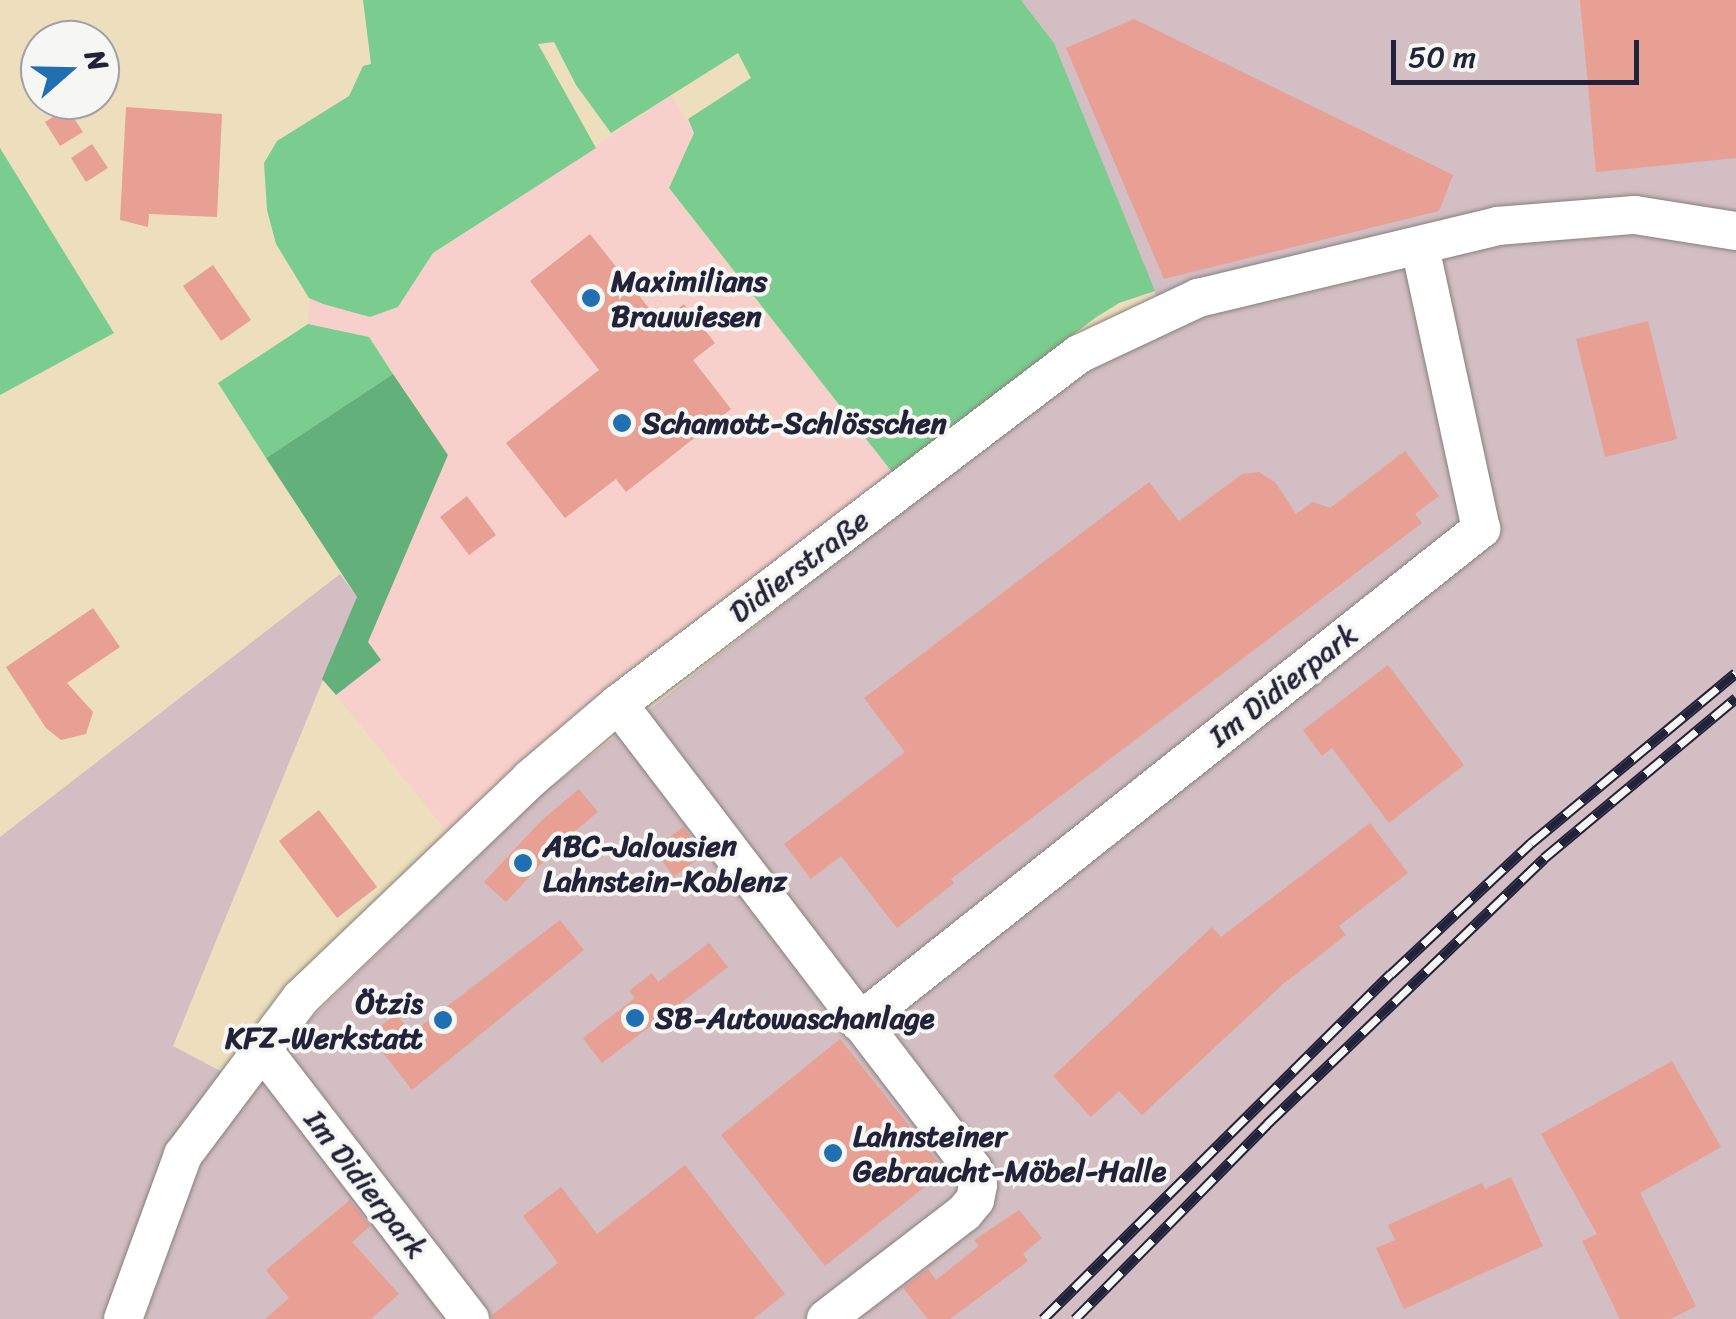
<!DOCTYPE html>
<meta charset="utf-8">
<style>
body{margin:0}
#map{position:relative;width:1736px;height:1319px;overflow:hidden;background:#eddfbd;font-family:Sriracha,sans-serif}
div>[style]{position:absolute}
.built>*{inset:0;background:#f7d0cc}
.industrial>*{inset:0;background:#d2bec3}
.green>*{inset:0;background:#7bcd8f}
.forest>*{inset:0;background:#64b07a}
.building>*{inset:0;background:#e7a093}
.roads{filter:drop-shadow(0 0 2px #88807c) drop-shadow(0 0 2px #88807c)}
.minor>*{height:38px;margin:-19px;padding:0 19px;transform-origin:19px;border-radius:19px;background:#fff}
.rail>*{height:11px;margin-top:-5.5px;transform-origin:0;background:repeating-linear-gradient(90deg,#f6f6f2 0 22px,#22223b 0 44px);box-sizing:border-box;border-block:2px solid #22223b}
.dots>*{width:28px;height:28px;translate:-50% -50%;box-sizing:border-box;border:5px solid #f6f6f2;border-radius:50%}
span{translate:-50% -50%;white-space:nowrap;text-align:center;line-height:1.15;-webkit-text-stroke:8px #f6f6f2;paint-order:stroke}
.poi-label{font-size:30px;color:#22223b;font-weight:700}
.left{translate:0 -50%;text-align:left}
.right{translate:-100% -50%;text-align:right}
.street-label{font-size:30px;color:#22223b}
.north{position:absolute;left:20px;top:20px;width:100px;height:100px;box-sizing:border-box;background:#f6f6f2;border:2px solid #a1a1a9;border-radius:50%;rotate:70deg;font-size:28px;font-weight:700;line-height:40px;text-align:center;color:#22223b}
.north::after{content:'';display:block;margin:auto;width:35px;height:45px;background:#1f6fb2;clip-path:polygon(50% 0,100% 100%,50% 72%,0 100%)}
.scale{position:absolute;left:1391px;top:40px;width:248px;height:45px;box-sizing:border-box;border:5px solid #22223b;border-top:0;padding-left:12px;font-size:30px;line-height:35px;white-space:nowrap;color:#22223b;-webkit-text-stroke:8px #f6f6f2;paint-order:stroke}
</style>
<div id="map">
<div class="built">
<i style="clip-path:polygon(672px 95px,694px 133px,669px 189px,892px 472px,706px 617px,447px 832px,336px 695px,367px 642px,448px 455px,369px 337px,308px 324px,309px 298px,370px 317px,398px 307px,433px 254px)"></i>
</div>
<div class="industrial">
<i style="clip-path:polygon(1021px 0,1736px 0,1736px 1319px,0 1319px,0 837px,340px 574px,357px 597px,173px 1046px,249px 1086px,294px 1035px,541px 795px,884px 525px,1089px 371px,1168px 325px,1054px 43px)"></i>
</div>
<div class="green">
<i style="clip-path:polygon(363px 0,1021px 0,1054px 43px,1155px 291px,1119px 303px,1095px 318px,892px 472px,669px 188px,694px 133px,688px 119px,751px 78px,738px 53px,611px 133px,576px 85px,554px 42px,538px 44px,596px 148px,433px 253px,398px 307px,370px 317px,323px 304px,309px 298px,276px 244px,267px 210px,264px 163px,277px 141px,349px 96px,363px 66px,371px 64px)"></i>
<i style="clip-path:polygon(0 148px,114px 333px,0 395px)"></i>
<i style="clip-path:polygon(308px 324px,369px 337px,393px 374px,266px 458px,218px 383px)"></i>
</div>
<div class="forest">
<i style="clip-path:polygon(393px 374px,448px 455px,368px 642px,381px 660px,336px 695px,322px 679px,357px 597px,266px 458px)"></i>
</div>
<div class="building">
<i style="clip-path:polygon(1580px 0,1736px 0,1736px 158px,1596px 172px)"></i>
<i style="clip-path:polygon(1134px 19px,1453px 175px,1439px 211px,1164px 279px,1066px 48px)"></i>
<i style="clip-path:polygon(126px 107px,222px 114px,217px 217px,149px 214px,148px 227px,120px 220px)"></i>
<i style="clip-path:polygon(67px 108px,83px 132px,60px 146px,45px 122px)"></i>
<i style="clip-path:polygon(92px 144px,108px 168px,86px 182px,71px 158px)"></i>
<i style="clip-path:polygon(590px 234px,660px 322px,684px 304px,715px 343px,693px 360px,731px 409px,626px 492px,616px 479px,565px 518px,506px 443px,599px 370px,530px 281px)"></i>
<i style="clip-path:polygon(213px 265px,251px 320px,221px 341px,183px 286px)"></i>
<i style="clip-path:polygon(1648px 321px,1677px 439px,1605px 457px,1576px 339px)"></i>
<i style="clip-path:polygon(1405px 451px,1439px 496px,1415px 514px,1422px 523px,951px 879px,954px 883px,897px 928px,841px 856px,811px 879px,784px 844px,905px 752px,864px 698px,1149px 482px,1179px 521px,1242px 474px,1259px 472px,1275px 482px,1296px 514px,1313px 502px,1330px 508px)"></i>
<i style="clip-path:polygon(467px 496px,496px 535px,469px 555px,440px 517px)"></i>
<i style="clip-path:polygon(93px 608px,120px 647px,67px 683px,93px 712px,86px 734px,61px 740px,46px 728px,6px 667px)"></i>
<i style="clip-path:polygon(1388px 665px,1464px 765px,1389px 823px,1332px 748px,1322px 756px,1303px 730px)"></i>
<i style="clip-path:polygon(579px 789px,598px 812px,561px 843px,506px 902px,484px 882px,542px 820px)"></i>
<i style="clip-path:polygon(319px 810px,377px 887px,337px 918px,279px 841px)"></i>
<i style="clip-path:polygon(1370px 823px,1408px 873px,1339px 926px,1346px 935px,1283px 984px,1142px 1115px,1119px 1091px,1091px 1117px,1053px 1076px,1212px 927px,1221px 937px)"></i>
<i style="clip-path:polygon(683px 827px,704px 854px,674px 877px,654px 849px)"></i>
<i style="clip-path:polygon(560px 920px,584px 950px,412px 1090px,369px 1035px,396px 1014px,412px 1033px)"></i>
<i style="clip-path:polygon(709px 943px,728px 967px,602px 1063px,583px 1038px,635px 998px,629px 991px,652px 973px,658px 982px)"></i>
<i style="clip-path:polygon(840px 1039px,945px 1171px,825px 1266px,721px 1135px)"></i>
<i style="clip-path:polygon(1672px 1061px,1721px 1147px,1640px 1193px,1696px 1306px,1671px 1319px,1620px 1319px,1582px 1241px,1597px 1234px,1541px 1134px)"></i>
<i style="clip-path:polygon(685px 1165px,785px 1294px,753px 1319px,492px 1319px,492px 1315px,558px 1263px,523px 1216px,561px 1187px,597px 1234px)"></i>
<i style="clip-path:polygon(1511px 1177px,1543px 1246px,1404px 1309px,1376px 1248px,1395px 1240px,1388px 1225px,1482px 1183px,1485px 1189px)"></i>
<i style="clip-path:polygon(350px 1200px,370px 1226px,352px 1242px,399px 1294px,371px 1319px,265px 1319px,289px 1298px,266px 1270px)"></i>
<i style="clip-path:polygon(1019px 1210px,1042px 1238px,1023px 1254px,1028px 1261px,950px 1319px,928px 1319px,903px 1288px,928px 1269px,936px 1280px,979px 1246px,974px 1240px)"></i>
</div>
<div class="roads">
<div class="minor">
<i style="left:618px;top:704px;width:585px;rotate:52.64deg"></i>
<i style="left:973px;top:1169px;width:17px;rotate:73deg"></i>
<i style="left:978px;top:1185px;width:15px;rotate:101deg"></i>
<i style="left:975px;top:1200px;width:17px;rotate:130deg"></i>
<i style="left:964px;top:1213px;width:174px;rotate:142.5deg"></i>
<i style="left:859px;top:1022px;width:794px;rotate:-38.4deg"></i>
<i style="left:1481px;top:529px;width:289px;rotate:-102.2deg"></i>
<i style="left:262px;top:1049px;width:341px;rotate:52.4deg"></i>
<i style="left:123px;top:1319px;width:175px;rotate:-69.9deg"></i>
<i style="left:183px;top:1155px;width:196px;rotate:-53.1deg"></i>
<i style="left:301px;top:998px;width:317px;rotate:-43.7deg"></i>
<i style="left:530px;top:779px;width:116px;rotate:-40.4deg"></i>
<i style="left:618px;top:704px;width:579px;rotate:-37.21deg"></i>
<i style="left:1079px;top:354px;width:132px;rotate:-25.2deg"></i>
<i style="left:1198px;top:298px;width:308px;rotate:-13.5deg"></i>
<i style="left:1497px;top:226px;width:138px;rotate:-4.6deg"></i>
<i style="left:1635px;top:215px;width:102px;rotate:9deg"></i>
</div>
</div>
<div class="rail">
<i style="left:1043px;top:1319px;width:490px;rotate:-44.8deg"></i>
<i style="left:1391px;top:974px;width:192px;rotate:-43.1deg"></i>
<i style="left:1531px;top:843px;width:266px;rotate:-39.7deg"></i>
<i style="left:1075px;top:1319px;width:274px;rotate:-45.4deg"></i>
<i style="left:1267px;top:1124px;width:384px;rotate:-43.8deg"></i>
<i style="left:1544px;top:858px;width:250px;rotate:-39.8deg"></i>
</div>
<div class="dots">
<i style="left:591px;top:298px;background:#1f6fb2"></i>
<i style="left:622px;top:423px;background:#1f6fb2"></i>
<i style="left:523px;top:863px;background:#1f6fb2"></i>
<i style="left:635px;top:1018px;background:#1f6fb2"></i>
<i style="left:443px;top:1020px;background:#1f6fb2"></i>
<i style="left:833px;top:1153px;background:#1f6fb2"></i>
</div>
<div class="poi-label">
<span class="left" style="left:611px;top:298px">Maximilians<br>Brauwiesen</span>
<span class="left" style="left:642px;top:423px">Schamott-Schlösschen</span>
<span class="left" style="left:543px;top:863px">ABC-Jalousien<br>Lahnstein-Koblenz</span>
<span class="right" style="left:423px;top:1020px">Ötzis<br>KFZ-Werkstatt</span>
<span class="left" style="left:655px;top:1018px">SB-Autowaschanlage</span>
<span class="left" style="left:853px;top:1153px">Lahnsteiner<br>Gebraucht-Möbel-Halle</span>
</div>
<div class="street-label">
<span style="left:799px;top:566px;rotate:-37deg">Didierstraße</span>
<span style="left:1283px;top:685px;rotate:-38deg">Im Didierpark</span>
<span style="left:366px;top:1184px;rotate:52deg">Im Didierpark</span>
</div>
<div class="north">N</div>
<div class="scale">50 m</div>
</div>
